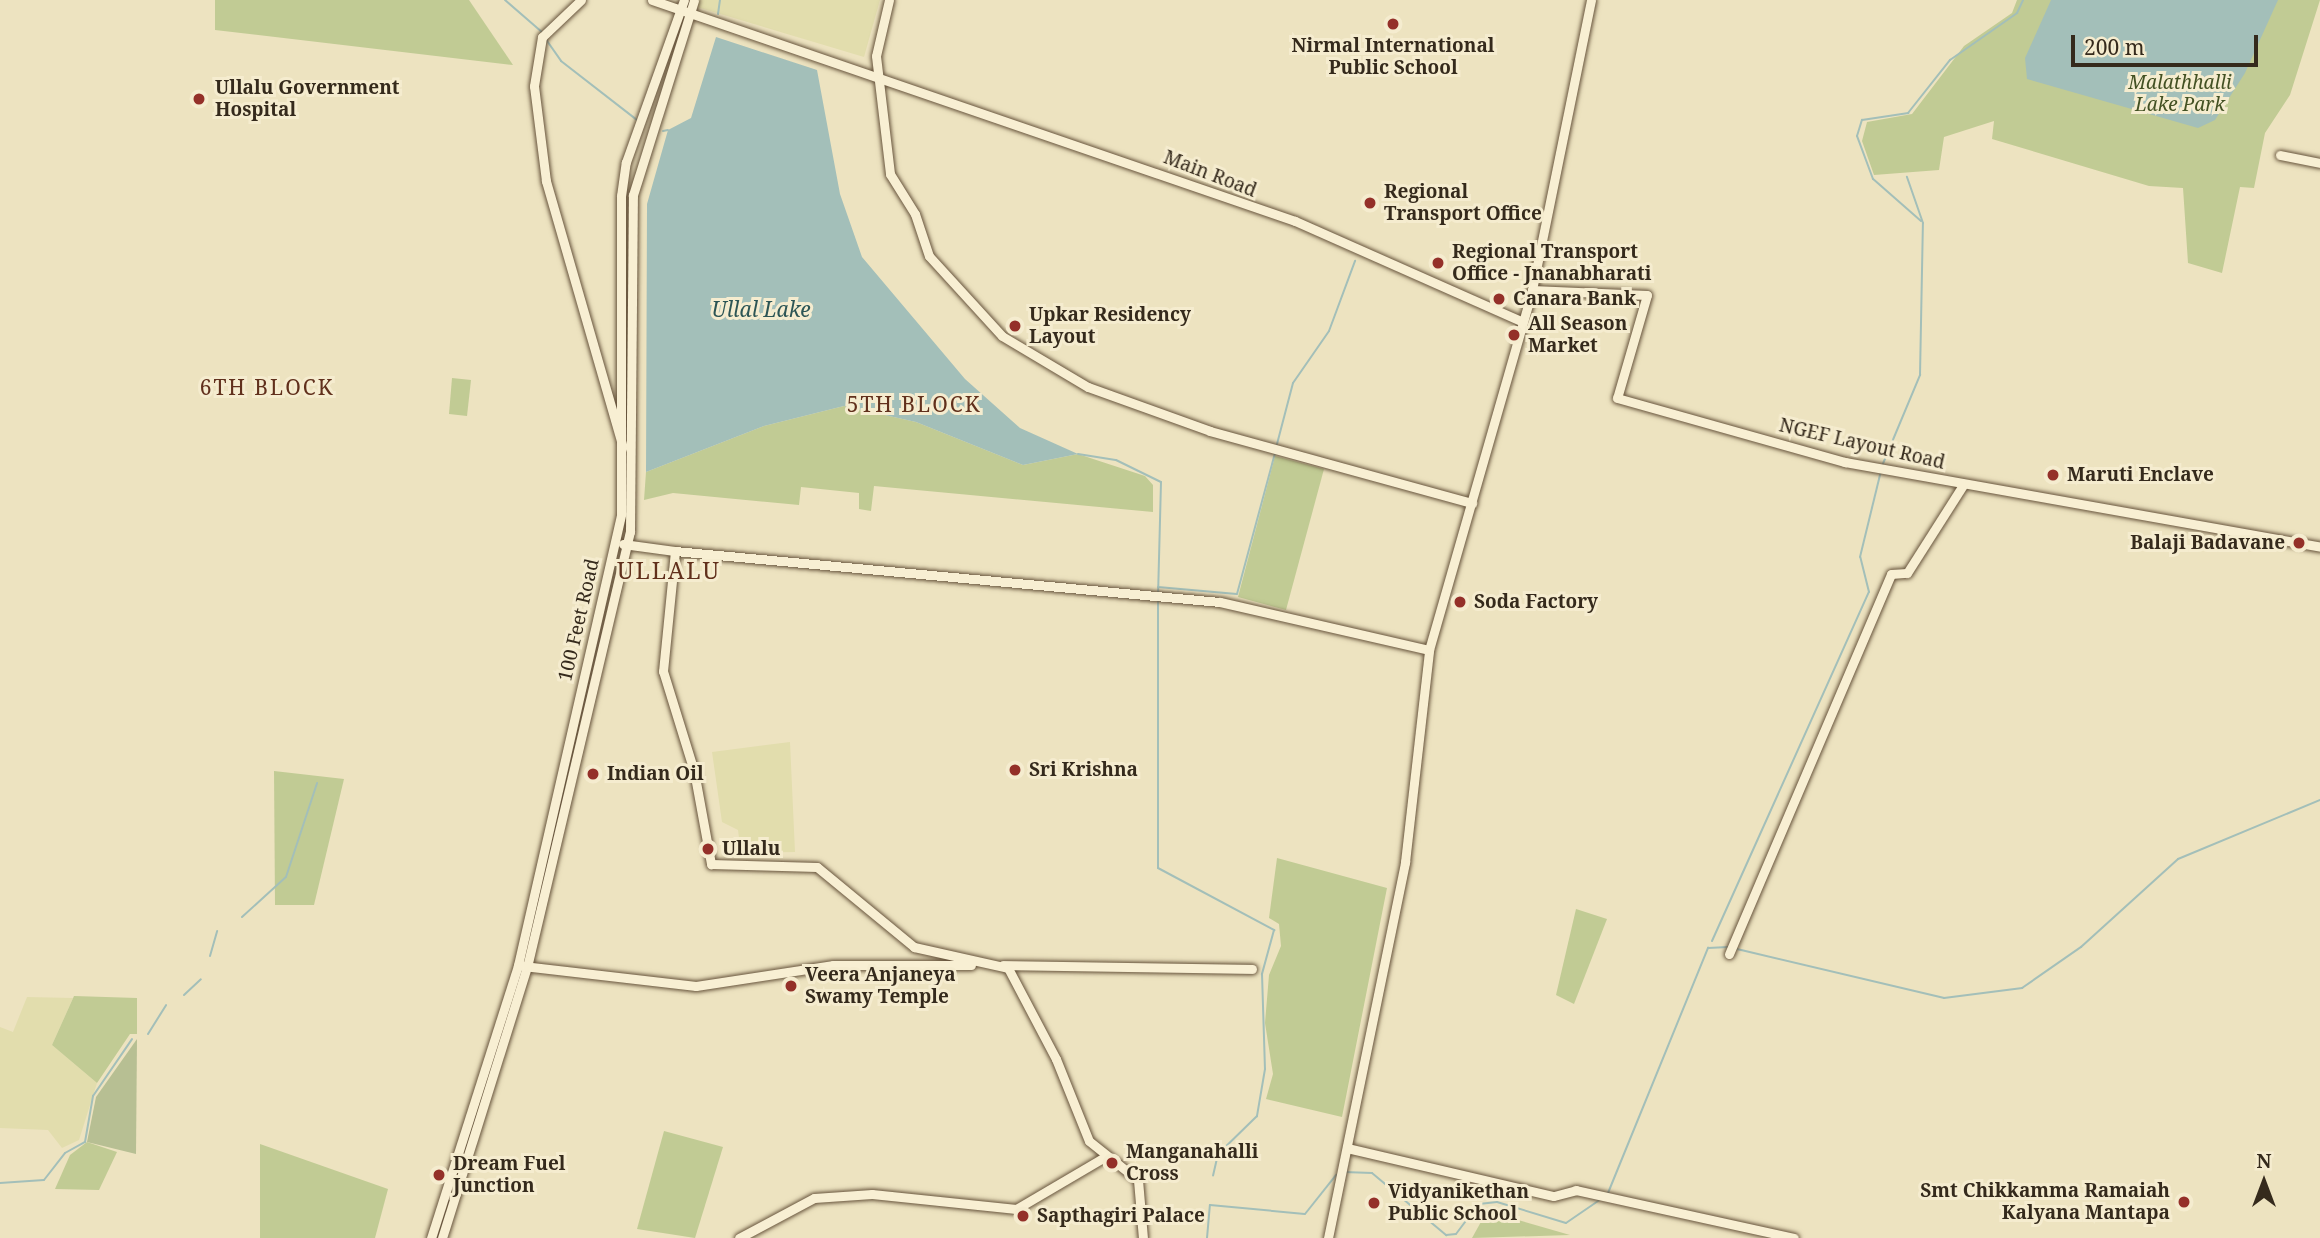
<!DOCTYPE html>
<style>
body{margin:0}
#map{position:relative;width:2320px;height:1238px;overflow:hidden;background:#ede3c0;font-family:"Noto Serif",serif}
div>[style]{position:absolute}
.farmland>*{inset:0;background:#e2ddad}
.green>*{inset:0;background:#c1cb94}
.cemetery>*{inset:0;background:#b7bf93}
.water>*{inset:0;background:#a3bfb9}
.stream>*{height:2px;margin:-1px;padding:0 1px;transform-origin:1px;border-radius:1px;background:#a3bfb9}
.roads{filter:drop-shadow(0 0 2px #67543c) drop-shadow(0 0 2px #67543c)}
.secondary>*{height:9px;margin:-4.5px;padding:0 4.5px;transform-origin:4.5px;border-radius:4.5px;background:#f8efd3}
.dots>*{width:19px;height:19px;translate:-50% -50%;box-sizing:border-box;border:4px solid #f5eccf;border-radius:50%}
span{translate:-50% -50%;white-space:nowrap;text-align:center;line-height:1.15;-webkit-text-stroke:6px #f5eccf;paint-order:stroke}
.poi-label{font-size:19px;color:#352a1c;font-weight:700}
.left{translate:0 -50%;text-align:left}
.right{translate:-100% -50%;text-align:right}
.park-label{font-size:19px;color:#435123;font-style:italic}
.street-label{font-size:19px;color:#352a1c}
.water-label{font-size:21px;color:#2c5555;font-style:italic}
.neighbourhood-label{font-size:21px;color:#61301c;letter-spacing:2px}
.quarter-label{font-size:23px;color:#61301c;letter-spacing:2px}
.north{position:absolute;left:2229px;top:1147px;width:70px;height:70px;-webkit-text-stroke:5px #f5eccf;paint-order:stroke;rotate:0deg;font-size:19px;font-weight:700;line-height:28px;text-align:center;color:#352a1c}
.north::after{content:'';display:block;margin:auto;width:24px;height:32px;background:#352a1c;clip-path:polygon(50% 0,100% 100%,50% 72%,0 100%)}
.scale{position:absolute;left:2071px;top:35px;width:187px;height:32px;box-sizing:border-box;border:4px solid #352a1c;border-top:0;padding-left:9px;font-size:21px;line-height:24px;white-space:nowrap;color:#352a1c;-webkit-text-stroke:5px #f5eccf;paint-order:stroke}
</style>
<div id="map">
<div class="farmland">
<i style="clip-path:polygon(699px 0,880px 0,864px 57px,697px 7px)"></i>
<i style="clip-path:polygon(790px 742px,795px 852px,741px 853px,738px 830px,722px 822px,712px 752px)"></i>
<i style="clip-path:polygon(27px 997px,73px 998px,52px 1045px,97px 1083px,79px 1140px,62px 1148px,48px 1130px,0 1128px,0 1027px,13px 1032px)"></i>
</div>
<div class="green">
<i style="clip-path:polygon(215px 0,469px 0,513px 65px,215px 30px)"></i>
<i style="clip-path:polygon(2017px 0,2320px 0,2290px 95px,2265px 133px,2254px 188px,2240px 187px,2222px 273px,2188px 263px,2183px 188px,2149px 186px,1992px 139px,1994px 121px,1944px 137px,1939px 170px,1874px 175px,1862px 141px,1867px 122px,1912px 114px,1964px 46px,2012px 13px)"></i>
<i style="clip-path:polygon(452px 378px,471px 380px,467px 416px,449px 414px)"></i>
<i style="clip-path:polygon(844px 406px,916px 422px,1023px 465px,1078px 454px,1145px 476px,1153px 485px,1153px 512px,874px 486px,871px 511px,859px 509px,859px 493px,801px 487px,799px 505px,673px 493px,644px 500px,646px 472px,764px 426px)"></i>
<i style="clip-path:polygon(1275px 456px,1324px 469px,1286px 610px,1238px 597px)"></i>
<i style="clip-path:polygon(274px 771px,344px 779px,314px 905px,275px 905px)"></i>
<i style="clip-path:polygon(1277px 858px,1387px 888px,1342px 1117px,1266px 1099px,1273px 1074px,1265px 1023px,1269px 975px,1281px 946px,1279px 924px,1269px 918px)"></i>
<i style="clip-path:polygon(1576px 909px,1607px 919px,1574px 1004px,1556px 995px)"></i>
<i style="clip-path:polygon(74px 996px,137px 998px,137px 1034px,130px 1034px,97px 1083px,52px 1045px)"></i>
<i style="clip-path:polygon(664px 1131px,723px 1147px,695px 1238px,637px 1229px)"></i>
<i style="clip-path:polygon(87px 1142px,117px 1152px,99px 1190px,55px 1189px,70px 1155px)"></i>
<i style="clip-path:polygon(260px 1144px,388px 1189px,375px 1238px,260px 1238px)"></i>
<i style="clip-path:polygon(1487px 1211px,1570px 1235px,1472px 1238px)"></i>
</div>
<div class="cemetery">
<i style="clip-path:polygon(137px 1039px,136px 1154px,87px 1142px,96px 1097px)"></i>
</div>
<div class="water">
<i style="clip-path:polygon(2051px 0,2278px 0,2245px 73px,2215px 120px,2198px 128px,2027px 79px,2025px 58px)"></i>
<i style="clip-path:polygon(716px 37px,817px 70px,840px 194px,862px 257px,965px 379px,1020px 428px,1078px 454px,1023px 465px,916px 422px,844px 406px,764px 426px,646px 472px,647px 204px,668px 130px,691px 118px)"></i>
</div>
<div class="stream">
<i style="left:505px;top:0;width:50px;rotate:41deg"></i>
<i style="left:718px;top:14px;width:14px;rotate:-82deg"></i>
<i style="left:545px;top:38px;width:28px;rotate:55deg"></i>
<i style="left:561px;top:61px;width:96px;rotate:37.8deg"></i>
<i style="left:663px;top:131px;width:5px;rotate:-11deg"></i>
<i style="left:1921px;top:221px;width:64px;rotate:-138.8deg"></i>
<i style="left:1873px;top:179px;width:46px;rotate:-110.4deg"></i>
<i style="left:1857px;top:136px;width:17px;rotate:-73deg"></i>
<i style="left:1862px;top:120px;width:47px;rotate:-8.7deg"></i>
<i style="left:1908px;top:113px;width:68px;rotate:-51.6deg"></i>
<i style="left:1950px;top:60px;width:82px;rotate:-35deg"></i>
<i style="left:2017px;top:13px;width:14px;rotate:-65deg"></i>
<i style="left:1277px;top:444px;width:63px;rotate:-75.3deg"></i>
<i style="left:1293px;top:383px;width:63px;rotate:-55.3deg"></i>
<i style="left:1329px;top:331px;width:75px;rotate:-69.6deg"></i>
<i style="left:1078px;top:454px;width:38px;rotate:9deg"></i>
<i style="left:1116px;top:460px;width:50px;rotate:26.1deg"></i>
<i style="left:1161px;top:482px;width:112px;rotate:91.5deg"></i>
<i style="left:1882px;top:466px;width:99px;rotate:-67.3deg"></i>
<i style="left:1920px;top:375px;width:152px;rotate:-88.9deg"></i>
<i style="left:1923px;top:223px;width:49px;rotate:-109.2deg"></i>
<i style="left:1158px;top:587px;width:79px;rotate:5.1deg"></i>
<i style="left:1237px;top:594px;width:146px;rotate:-74.9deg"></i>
<i style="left:1158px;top:599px;width:269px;rotate:90deg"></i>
<i style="left:1158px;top:868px;width:132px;rotate:28.1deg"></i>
<i style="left:1274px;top:930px;width:46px;rotate:105.3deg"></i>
<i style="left:1262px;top:974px;width:95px;rotate:88.2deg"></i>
<i style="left:1265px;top:1069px;width:48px;rotate:99.7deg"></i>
<i style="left:1257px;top:1116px;width:54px;rotate:135.7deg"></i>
<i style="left:1218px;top:1154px;width:22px;rotate:103deg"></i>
<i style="left:242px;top:917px;width:59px;rotate:-42.3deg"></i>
<i style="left:286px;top:877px;width:99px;rotate:-71.7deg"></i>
<i style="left:1712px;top:941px;width:383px;rotate:-65.8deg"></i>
<i style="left:1869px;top:592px;width:36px;rotate:-104deg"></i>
<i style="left:1860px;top:557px;width:89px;rotate:-76.3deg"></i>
<i style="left:1737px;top:949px;width:213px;rotate:13.3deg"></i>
<i style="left:1944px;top:998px;width:79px;rotate:-7.3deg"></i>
<i style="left:2022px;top:988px;width:72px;rotate:-34.8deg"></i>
<i style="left:2081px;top:947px;width:131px;rotate:-42.2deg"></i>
<i style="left:2178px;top:859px;width:154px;rotate:-22.6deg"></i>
<i style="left:210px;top:956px;width:26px;rotate:-74deg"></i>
<i style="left:184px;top:995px;width:23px;rotate:-43deg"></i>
<i style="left:148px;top:1034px;width:34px;rotate:-58deg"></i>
<i style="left:1344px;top:1172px;width:28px;rotate:2deg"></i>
<i style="left:1372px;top:1173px;width:97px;rotate:40deg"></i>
<i style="left:1446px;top:1235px;width:10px;rotate:-6deg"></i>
<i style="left:1456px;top:1234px;width:38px;rotate:-53deg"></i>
<i style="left:1479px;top:1204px;width:18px;rotate:-6deg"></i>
<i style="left:1497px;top:1202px;width:72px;rotate:16.9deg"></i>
<i style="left:1566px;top:1223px;width:42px;rotate:-34.4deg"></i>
<i style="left:0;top:1183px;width:44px;rotate:-3.9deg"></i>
<i style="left:44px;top:1180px;width:34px;rotate:-52deg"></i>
<i style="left:65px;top:1153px;width:23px;rotate:-29deg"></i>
<i style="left:85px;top:1142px;width:47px;rotate:-80.1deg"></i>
<i style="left:93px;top:1096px;width:69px;rotate:-55.6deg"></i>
<i style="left:1608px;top:1193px;width:265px;rotate:-67.8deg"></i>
<i style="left:1708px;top:948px;width:20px;rotate:-3deg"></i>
<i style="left:1207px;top:1238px;width:33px;rotate:-85deg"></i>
<i style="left:1210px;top:1205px;width:95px;rotate:5.4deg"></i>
<i style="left:1305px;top:1214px;width:50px;rotate:-51.5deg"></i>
</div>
<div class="roads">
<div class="secondary">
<i style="left:581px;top:0;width:54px;rotate:136.5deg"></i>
<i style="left:542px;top:37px;width:50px;rotate:99.3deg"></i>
<i style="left:534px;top:86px;width:96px;rotate:82.8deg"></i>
<i style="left:546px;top:181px;width:277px;rotate:73.9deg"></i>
<i style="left:652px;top:0;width:680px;rotate:18.97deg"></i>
<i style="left:1295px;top:221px;width:249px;rotate:23.9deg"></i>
<i style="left:889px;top:0;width:57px;rotate:103.1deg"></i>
<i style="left:876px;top:56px;width:119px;rotate:83.2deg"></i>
<i style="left:890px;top:174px;width:47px;rotate:58deg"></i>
<i style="left:915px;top:214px;width:44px;rotate:71.6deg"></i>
<i style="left:929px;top:256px;width:108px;rotate:47.6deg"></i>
<i style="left:1002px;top:336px;width:100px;rotate:30.7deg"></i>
<i style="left:1088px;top:387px;width:130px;rotate:19.8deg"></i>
<i style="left:1210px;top:431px;width:272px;rotate:15.4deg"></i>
<i style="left:2280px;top:155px;width:41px;rotate:11.3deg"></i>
<i style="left:1532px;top:290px;width:115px;rotate:2.5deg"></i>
<i style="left:1647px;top:295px;width:107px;rotate:106.2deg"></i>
<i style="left:1617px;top:398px;width:237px;rotate:15.7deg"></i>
<i style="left:1845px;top:462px;width:483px;rotate:10.1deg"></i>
<i style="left:623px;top:544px;width:52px;rotate:7.7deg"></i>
<i style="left:675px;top:551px;width:121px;rotate:95.7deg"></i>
<i style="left:663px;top:671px;width:105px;rotate:72.8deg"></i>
<i style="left:694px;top:771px;width:95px;rotate:79.6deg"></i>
<i style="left:711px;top:864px;width:106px;rotate:1.6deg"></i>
<i style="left:817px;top:867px;width:126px;rotate:39.5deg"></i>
<i style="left:914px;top:947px;width:96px;rotate:12.6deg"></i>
<i style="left:1008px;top:968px;width:103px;rotate:62.2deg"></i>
<i style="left:1056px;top:1059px;width:88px;rotate:68.1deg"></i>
<i style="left:1089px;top:1141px;width:63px;rotate:38.5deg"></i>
<i style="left:1138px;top:1180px;width:58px;rotate:85.1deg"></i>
<i style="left:675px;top:551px;width:547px;rotate:5.35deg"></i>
<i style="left:1220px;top:602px;width:214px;rotate:12.9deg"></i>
<i style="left:1729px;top:954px;width:413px;rotate:-66.9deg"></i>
<i style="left:1891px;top:574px;width:16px;rotate:-4deg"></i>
<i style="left:1907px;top:573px;width:104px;rotate:-57.5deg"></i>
<i style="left:1003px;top:965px;width:249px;rotate:0.9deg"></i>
<i style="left:523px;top:966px;width:174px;rotate:6.6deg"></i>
<i style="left:696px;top:986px;width:139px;rotate:-8.7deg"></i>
<i style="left:833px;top:965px;width:138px"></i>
<i style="left:1347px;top:1148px;width:212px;rotate:13.1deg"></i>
<i style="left:1554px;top:1196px;width:23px;rotate:-15deg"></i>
<i style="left:1576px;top:1190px;width:223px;rotate:12.4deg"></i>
<i style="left:431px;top:1238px;width:287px;rotate:-72.3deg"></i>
<i style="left:518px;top:965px;width:463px;rotate:-77.1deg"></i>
<i style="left:621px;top:514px;width:318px;rotate:-90deg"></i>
<i style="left:621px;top:196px;width:34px;rotate:-82deg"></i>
<i style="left:626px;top:162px;width:172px;rotate:-70.3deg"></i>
<i style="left:442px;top:1238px;width:284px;rotate:-72.6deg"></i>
<i style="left:527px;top:967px;width:447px;rotate:-76.7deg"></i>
<i style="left:630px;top:532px;width:337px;rotate:-89.5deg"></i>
<i style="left:633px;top:195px;width:204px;rotate:-72.6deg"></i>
<i style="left:739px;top:1238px;width:85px;rotate:-28.1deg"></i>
<i style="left:814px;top:1198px;width:58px;rotate:-3.9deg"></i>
<i style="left:872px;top:1194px;width:145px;rotate:5.9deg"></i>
<i style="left:1016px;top:1209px;width:101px;rotate:-30.4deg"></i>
<i style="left:1328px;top:1238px;width:384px;rotate:-78.4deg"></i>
<i style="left:1405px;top:862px;width:213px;rotate:-83.5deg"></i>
<i style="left:1429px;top:650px;width:374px;rotate:-74deg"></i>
<i style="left:1532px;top:290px;width:296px;rotate:-78.5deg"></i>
</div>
</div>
<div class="dots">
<i style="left:1393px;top:24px;background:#943029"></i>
<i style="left:199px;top:99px;background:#943029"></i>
<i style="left:1370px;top:203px;background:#943029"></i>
<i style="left:1438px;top:263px;background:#943029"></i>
<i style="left:1499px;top:299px;background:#943029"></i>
<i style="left:1015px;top:326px;background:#943029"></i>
<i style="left:1514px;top:335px;background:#943029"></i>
<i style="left:2053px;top:475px;background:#943029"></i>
<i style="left:2299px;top:543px;background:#943029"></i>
<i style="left:1460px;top:602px;background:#943029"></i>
<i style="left:1015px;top:770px;background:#943029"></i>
<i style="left:593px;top:774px;background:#943029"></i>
<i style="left:708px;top:849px;background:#943029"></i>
<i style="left:791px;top:986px;background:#943029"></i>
<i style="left:1112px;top:1163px;background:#943029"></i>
<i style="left:439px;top:1175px;background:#943029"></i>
<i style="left:2184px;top:1202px;background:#943029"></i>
<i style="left:1374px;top:1203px;background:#943029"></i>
<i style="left:1023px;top:1216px;background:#943029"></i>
</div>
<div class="poi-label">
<span style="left:1393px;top:57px">Nirmal International<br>Public School</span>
<span class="left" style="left:215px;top:99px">Ullalu Government<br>Hospital</span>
<span class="left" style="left:1384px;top:203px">Regional<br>Transport Office</span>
<span class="left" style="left:1452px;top:263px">Regional Transport<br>Office - Jnanabharati</span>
<span class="left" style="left:1513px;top:299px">Canara Bank</span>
<span class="left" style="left:1029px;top:326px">Upkar Residency<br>Layout</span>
<span class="left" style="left:1528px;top:335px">All Season<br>Market</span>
<span class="left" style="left:2067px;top:475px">Maruti Enclave</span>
<span class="right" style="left:2285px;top:543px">Balaji Badavane</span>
<span class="left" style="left:1474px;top:602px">Soda Factory</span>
<span class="left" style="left:1029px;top:770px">Sri Krishna</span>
<span class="left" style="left:607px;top:774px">Indian Oil</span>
<span class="left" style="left:722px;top:849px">Ullalu</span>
<span class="left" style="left:805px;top:986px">Veera Anjaneya<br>Swamy Temple</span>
<span class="left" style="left:1126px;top:1163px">Manganahalli<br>Cross</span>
<span class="left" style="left:453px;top:1175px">Dream Fuel<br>Junction</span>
<span class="right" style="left:2170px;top:1202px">Smt Chikkamma Ramaiah<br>Kalyana Mantapa</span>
<span class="left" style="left:1388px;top:1203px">Vidyanikethan<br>Public School</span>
<span class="left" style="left:1037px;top:1216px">Sapthagiri Palace</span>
</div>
<div class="park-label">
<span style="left:2180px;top:94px">Malathhalli<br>Lake Park</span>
</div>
<div class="street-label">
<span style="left:1210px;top:174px;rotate:21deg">Main Road</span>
<span style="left:1862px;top:444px;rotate:13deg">NGEF Layout Road</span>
<span style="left:579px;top:620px;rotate:-77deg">100 Feet Road</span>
</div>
<div class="water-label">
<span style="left:761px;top:309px">Ullal Lake</span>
</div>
<div class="neighbourhood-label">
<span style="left:267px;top:387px">6TH BLOCK</span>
<span style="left:914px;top:404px">5TH BLOCK</span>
</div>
<div class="quarter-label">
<span style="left:669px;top:570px">ULLALU</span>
</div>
<div class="north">N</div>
<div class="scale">200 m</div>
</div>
